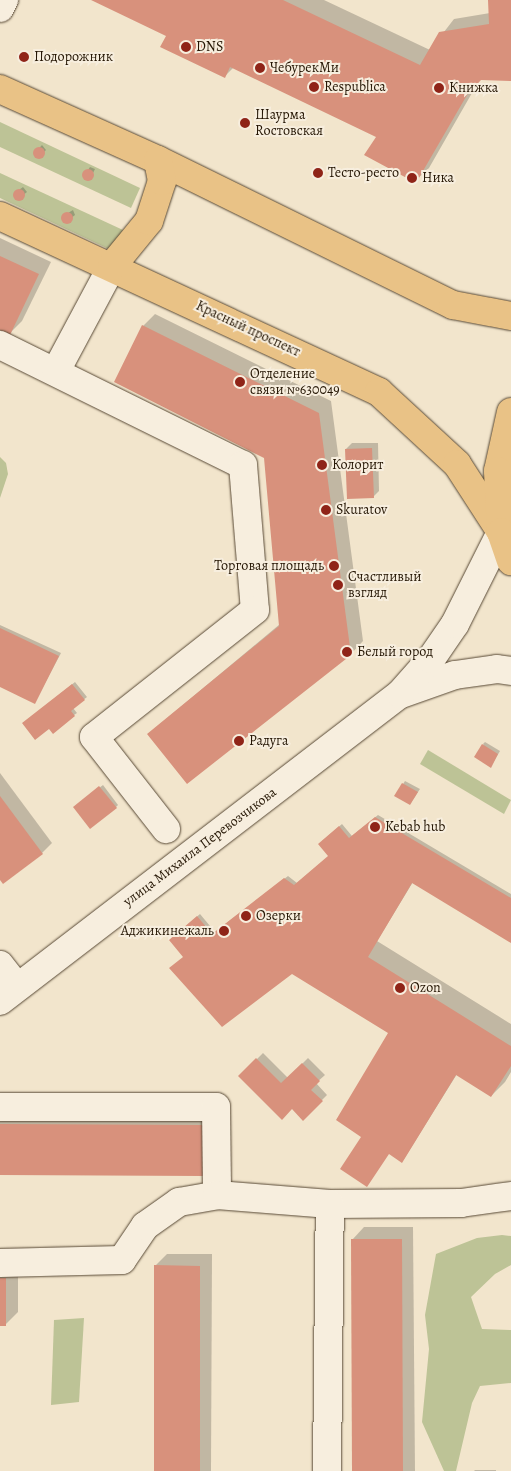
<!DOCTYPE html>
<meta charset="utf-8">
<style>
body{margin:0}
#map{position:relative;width:511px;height:1471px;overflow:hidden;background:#f2e5cc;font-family:Alegreya,serif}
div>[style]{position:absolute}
.green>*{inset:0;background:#bdc396}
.shadow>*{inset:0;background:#0003}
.building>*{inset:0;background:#d8917c}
.round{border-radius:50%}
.roads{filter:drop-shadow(0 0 1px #584935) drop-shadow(0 0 1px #584935)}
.minor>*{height:28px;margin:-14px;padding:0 14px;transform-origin:14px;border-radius:14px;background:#f7eede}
.major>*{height:28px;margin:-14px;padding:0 14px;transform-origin:14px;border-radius:14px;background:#e9c286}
.dots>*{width:14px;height:14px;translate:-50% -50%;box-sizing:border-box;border:2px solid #f7eede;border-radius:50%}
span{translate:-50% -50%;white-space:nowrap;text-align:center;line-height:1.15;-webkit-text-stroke:4px #f7eede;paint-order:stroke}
.poi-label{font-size:14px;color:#241503}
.left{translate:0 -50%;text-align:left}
.right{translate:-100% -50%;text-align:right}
.street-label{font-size:14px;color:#241503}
</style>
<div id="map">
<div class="green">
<i style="clip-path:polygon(0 122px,140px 188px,131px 208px,0 147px)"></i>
<i style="clip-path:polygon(0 173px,123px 230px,113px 251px,0 198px)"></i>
<i style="clip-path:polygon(0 457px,6px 463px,8px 474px,0 498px)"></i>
<i style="clip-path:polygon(428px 750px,511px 800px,504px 814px,420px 764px)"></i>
<i style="clip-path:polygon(502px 1235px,511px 1236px,511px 1265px,495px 1274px,471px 1297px,482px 1329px,511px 1330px,511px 1383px,480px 1386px,472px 1403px,456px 1471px,444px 1471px,422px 1422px,429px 1349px,425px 1315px,436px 1254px,477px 1238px)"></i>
<i style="clip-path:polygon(84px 1318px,79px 1402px,51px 1405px,54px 1320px)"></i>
</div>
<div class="shadow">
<i style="clip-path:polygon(94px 0,324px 0,430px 50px,454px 19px,490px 13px,489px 0,511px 0,511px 80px,480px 79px,429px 168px,415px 181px,377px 136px,234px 67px,225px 76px,167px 35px)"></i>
<i style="clip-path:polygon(42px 145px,46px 150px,39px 157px,35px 153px)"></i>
<i style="clip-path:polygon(90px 167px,95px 169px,90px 179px,84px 176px)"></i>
<i style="clip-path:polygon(23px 187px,27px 192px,18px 199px,15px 193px)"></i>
<i style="clip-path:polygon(73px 210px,75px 215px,66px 222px,63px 216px)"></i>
<i style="clip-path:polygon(0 238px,51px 262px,22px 321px,10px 333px,0 328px)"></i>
<i style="clip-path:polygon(155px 314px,331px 401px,363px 641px,351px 654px,148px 734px,280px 624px,265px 457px,143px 326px)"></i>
<i style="clip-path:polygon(352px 443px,378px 443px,379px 491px,373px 497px,346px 449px)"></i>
<i style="clip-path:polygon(0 625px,61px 653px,35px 702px,0 686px)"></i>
<i style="clip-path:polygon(75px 682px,87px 697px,73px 708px,77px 713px,74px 715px,26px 721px)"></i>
<i style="clip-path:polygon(485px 742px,500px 751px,493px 763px,483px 744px)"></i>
<i style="clip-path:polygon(0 773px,52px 843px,42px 853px,0 878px)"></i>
<i style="clip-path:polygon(405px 781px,420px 789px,410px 804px,396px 795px)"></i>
<i style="clip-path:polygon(103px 785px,118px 805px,116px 807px,77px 805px)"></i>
<i style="clip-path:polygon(378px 815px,511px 894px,511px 942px,413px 882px,377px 941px,511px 1024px,511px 1072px,505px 1082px,491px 1096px,457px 1074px,404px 1159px,363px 1136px,390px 1033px,292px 972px,184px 957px,173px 937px,200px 914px,215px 932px,288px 876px,297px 883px,329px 856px,322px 841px,342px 824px,352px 836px)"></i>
<i style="clip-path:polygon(263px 1053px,288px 1078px,308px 1058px,325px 1075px,316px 1083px,327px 1095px,303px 1119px,292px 1108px,240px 1076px)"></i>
<i style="clip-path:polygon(0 1112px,215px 1113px,214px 1162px,202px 1175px,0 1173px)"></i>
<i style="clip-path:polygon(364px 1227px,413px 1227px,415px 1471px,353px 1471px,352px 1240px)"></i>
<i style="clip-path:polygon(167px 1254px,212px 1254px,211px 1471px,155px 1471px,155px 1266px)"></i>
<i style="clip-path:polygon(0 1266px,18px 1266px,18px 1312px,5px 1325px,0 1325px)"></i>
<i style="clip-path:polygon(475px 1470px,496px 1470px,496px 1471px,474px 1471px)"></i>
</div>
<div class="building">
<i style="clip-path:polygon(91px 0,283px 0,420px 65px,439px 32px,489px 24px,488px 0,511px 0,511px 81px,481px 80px,467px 95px,416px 183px,364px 155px,376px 137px,230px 67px,225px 78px,160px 47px,166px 36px)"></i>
<i class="round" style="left:33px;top:147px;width:12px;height:12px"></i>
<i class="round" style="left:82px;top:169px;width:12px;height:12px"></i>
<i class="round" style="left:13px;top:189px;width:12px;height:12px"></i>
<i class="round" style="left:61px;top:212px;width:12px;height:12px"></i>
<i style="clip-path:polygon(0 256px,39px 274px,10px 335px,0 330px)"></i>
<i style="clip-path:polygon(142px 325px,319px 413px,351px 655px,187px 784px,147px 734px,279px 626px,264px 458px,114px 382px)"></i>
<i style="clip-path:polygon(372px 448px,374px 498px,347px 499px,345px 449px)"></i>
<i style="clip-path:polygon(0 628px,59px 656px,35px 704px,0 687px)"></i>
<i style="clip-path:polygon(72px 684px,85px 700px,71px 711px,75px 716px,53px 734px,49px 729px,35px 740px,22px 723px)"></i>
<i style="clip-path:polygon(482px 744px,498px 754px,491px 768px,474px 757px)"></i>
<i style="clip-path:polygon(402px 783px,418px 792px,410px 805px,394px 796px)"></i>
<i style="clip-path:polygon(99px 786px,117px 808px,90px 829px,73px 807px)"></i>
<i style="clip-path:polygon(0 796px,43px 854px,3px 884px,0 880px)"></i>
<i style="clip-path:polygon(375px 817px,511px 898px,511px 943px,412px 883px,368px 957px,511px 1046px,511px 1066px,491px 1097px,456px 1075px,402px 1163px,389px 1154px,367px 1187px,340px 1169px,361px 1137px,336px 1120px,388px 1033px,292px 974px,222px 1027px,169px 968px,183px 957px,169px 940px,197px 916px,212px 934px,284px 878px,294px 885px,328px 856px,318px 844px,339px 826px,349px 838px)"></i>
<i style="clip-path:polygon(256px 1058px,281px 1083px,302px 1063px,320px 1081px,311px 1090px,323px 1101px,303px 1121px,292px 1109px,282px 1120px,238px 1076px)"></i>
<i style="clip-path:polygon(0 1124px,203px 1125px,203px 1176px,0 1175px)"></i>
<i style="clip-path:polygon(351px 1239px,402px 1239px,403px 1471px,352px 1471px)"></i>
<i style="clip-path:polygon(154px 1265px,200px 1266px,200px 1471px,154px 1471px)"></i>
<i style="clip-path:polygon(0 1278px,6px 1278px,6px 1326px,0 1326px)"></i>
</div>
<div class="roads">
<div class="minor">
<i style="left:0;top:8px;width:9px;rotate:-63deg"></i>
<i style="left:0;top:345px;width:271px;rotate:26.3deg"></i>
<i style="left:243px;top:465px;width:145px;rotate:85.3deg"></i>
<i style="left:255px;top:610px;width:205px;rotate:141.7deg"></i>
<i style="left:94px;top:737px;width:117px;rotate:52deg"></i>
<i style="left:56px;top:371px;width:119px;rotate:-61.9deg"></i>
<i style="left:401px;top:694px;width:57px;rotate:-19.4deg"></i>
<i style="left:455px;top:675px;width:42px;rotate:-8.1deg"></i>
<i style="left:497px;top:669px;width:14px;rotate:8deg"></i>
<i style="left:0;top:965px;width:28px;rotate:52deg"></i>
<i style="left:0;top:1001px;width:504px;rotate:-37.51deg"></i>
<i style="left:400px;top:694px;width:47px;rotate:-48.5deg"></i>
<i style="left:431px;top:659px;width:42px;rotate:-55.6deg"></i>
<i style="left:455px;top:624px;width:103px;rotate:-63.4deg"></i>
<i style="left:0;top:1107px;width:216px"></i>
<i style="left:216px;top:1107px;width:88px;rotate:89.3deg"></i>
<i style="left:0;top:1263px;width:122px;rotate:-1.4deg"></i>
<i style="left:122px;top:1260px;width:41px;rotate:-55.9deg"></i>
<i style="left:145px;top:1226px;width:42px;rotate:-35.2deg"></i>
<i style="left:179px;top:1202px;width:39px;rotate:-10deg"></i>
<i style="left:217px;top:1195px;width:113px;rotate:4.6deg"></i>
<i style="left:330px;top:1204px;width:131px;rotate:-0.4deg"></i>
<i style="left:461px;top:1203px;width:50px;rotate:-8deg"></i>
<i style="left:327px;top:1471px;width:267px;rotate:-89.4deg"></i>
</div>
<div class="major">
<i style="left:0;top:89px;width:173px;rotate:24.2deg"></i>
<i style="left:158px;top:160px;width:329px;rotate:26.2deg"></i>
<i style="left:453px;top:305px;width:59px;rotate:10.7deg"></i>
<i style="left:0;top:216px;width:418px;rotate:24.9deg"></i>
<i style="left:379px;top:392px;width:106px;rotate:42.7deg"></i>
<i style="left:457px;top:464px;width:81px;rotate:57.1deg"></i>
<i style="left:112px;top:266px;width:58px;rotate:-50.6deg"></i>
<i style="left:149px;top:221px;width:42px;rotate:-72deg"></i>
<i style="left:162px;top:181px;width:21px;rotate:-101deg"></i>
<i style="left:511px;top:412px;width:60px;rotate:102.4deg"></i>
<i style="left:498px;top:471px;width:61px;rotate:87.2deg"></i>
<i style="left:501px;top:532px;width:31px;rotate:71deg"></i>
</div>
</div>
<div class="dots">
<i style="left:186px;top:47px;background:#8f2418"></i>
<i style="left:24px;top:57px;background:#8f2418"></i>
<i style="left:260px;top:68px;background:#8f2418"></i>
<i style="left:314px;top:87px;background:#8f2418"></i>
<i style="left:439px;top:88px;background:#8f2418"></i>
<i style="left:245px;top:123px;background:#8f2418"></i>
<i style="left:318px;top:173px;background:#8f2418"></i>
<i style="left:412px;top:178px;background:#8f2418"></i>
<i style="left:240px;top:382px;background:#8f2418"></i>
<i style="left:322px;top:465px;background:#8f2418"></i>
<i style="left:326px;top:510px;background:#8f2418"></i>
<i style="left:334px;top:566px;background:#8f2418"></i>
<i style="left:338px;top:585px;background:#8f2418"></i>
<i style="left:347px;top:652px;background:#8f2418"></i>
<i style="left:239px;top:741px;background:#8f2418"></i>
<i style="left:375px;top:827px;background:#8f2418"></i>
<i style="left:246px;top:916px;background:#8f2418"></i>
<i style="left:224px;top:931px;background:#8f2418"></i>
<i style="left:400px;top:988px;background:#8f2418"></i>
</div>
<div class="poi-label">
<span class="left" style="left:196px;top:47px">DNS</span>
<span class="left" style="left:34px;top:57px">Подорожник</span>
<span class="left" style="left:270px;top:68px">ЧебурекМи</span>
<span class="left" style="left:324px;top:87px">Respublica</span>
<span class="left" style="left:449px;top:88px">Книжка</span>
<span class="left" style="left:255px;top:123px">Шаурма<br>Rостовская</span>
<span class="left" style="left:328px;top:173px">Тесто-ресто</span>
<span class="left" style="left:422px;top:178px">Ника</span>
<span class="left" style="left:250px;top:382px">Отделение<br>связи №630049</span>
<span class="left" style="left:332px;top:465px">Колорит</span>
<span class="left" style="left:336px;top:510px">Skuratov</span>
<span class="right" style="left:324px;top:566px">Торговая площадь</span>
<span class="left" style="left:348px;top:585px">Счастливый<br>взгляд</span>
<span class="left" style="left:357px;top:652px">Белый город</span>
<span class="left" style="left:249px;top:741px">Радуга</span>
<span class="left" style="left:385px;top:827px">Kebab hub</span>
<span class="left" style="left:256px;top:916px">Озерки</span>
<span class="right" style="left:214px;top:931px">Аджикинежаль</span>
<span class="left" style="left:410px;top:988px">Ozon</span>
</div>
<div class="street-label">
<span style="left:248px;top:329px;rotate:25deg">Красный проспект</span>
<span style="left:200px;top:847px;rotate:-37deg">улица Михаила Перевозчикова</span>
</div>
</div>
